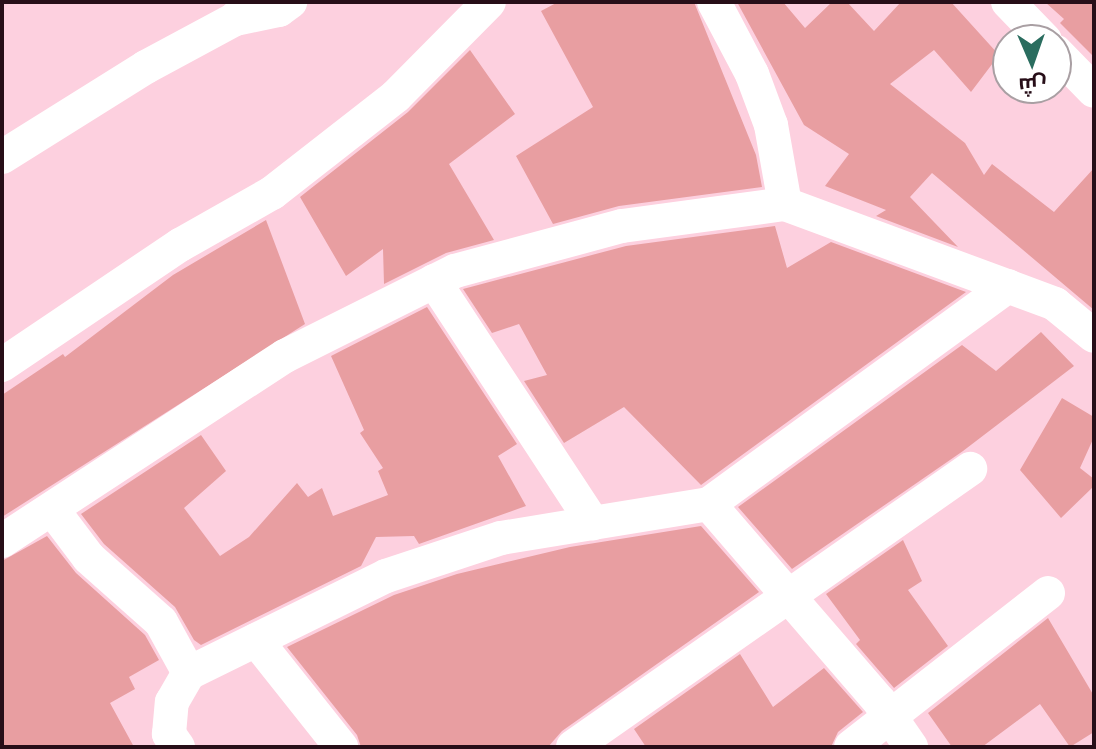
<!DOCTYPE html>
<meta charset="utf-8">
<style>
body{margin:0}
#map{position:relative;width:1096px;height:749px;overflow:hidden;background:#fdd0df;font-family:Lato,Cairo,sans-serif}
div>[style]{position:absolute}
.building>*{inset:0;background:#e89ea1}
.minor>*{height:34px;margin:-17px;padding:0 17px;transform-origin:17px;border-radius:17px;background:#fff}
span{translate:-50% -50%;white-space:nowrap;text-align:center;line-height:1.15;-webkit-text-stroke:8px #fff;paint-order:stroke}
.frame{position:absolute;inset:0;border:4px solid #270e18;pointer-events:none}
.north{position:absolute;left:992px;top:24px;width:80px;height:80px;box-sizing:border-box;background:#fff;border:2px solid #a99fa3;border-radius:50%;rotate:178deg;font-size:22px;font-weight:700;line-height:32px;text-align:center;color:#270e18}
.north::after{content:'';display:block;margin:auto;width:28px;height:36px;background:#2a6d5f;clip-path:polygon(50% 0,100% 100%,50% 72%,0 100%)}
</style>
<div id="map">
<div class="building">
<i style="clip-path:polygon(558px 2px,694px 2px,756px 155px,762px 187px,619px 206px,553px 224px,516px 156px,593px 107px,541px 11px)"></i>
<i style="clip-path:polygon(737px 2px,783px 2px,805px 28px,832px 2px,847px 2px,874px 31px,901px 2px,951px 2px,999px 55px,971px 92px,934px 50px,890px 84px,965px 143px,984px 175px,992px 164px,1054px 212px,1094px 168px,1094px 310px,932px 173px,910px 197px,958px 247px,876px 216px,886px 210px,825px 186px,849px 154px,804px 125px)"></i>
<i style="clip-path:polygon(1045px 2px,1094px 2px,1094px 57px,1060px 23px,1064px 19px)"></i>
<i style="clip-path:polygon(470px 50px,515px 114px,449px 164px,494px 240px,446px 253px,384px 284px,383px 249px,346px 276px,300px 197px,408px 112px)"></i>
<i style="clip-path:polygon(266px 220px,305px 324px,2px 517px,2px 395px,63px 354px,65px 357px,173px 275px)"></i>
<i style="clip-path:polygon(775px 226px,787px 268px,831px 242px,966px 292px,701px 485px,624px 407px,564px 443px,524px 381px,547px 375px,519px 324px,492px 333px,463px 289px,626px 246px)"></i>
<i style="clip-path:polygon(427px 307px,517px 444px,498px 456px,526px 506px,419px 544px,414px 536px,376px 537px,361px 566px,201px 645px,194px 640px,175px 607px,104px 544px,81px 514px,201px 435px,226px 471px,184px 508px,220px 556px,249px 537px,297px 483px,308px 497px,322px 488px,333px 516px,388px 495px,378px 471px,383px 468px,360px 433px,364px 430px,331px 356px)"></i>
<i style="clip-path:polygon(1041px 332px,1074px 366px,963px 451px,792px 569px,738px 507px,962px 345px,996px 371px)"></i>
<i style="clip-path:polygon(1062px 398px,1094px 417px,1094px 437px,1080px 468px,1094px 479px,1094px 486px,1061px 518px,1020px 470px)"></i>
<i style="clip-path:polygon(701px 526px,759px 592px,562px 731px,548px 747px,361px 747px,357px 735px,287px 647px,394px 595px,457px 574px,570px 547px)"></i>
<i style="clip-path:polygon(47px 536px,76px 573px,145px 635px,159px 660px,129px 677px,135px 689px,110px 703px,134px 747px,2px 747px,2px 561px)"></i>
<i style="clip-path:polygon(903px 540px,922px 581px,908px 590px,948px 646px,894px 688px,856px 644px,860px 640px,826px 594px)"></i>
<i style="clip-path:polygon(1048px 618px,1094px 696px,1094px 732px,1070px 747px,1040px 704px,982px 747px,952px 747px,928px 713px)"></i>
<i style="clip-path:polygon(740px 654px,773px 707px,824px 668px,863px 712px,838px 732px,831px 747px,646px 747px,634px 729px)"></i>
</div>
<div class="minor">
<i style="left:714px;top:2px;width:81px;rotate:62.2deg"></i>
<i style="left:752px;top:74px;width:54px;rotate:69.6deg"></i>
<i style="left:771px;top:125px;width:80px;rotate:80deg"></i>
<i style="left:1008px;top:2px;width:53px;rotate:45.8deg"></i>
<i style="left:235px;top:19px;width:45px;rotate:-11.6deg"></i>
<i style="left:279px;top:10px;width:14px;rotate:-36deg"></i>
<i style="left:1056px;top:52px;width:54px;rotate:45.7deg"></i>
<i style="left:2px;top:157px;width:170px;rotate:-32deg"></i>
<i style="left:146px;top:67px;width:101px;rotate:-28.3deg"></i>
<i style="left:235px;top:19px;width:23px;rotate:-47deg"></i>
<i style="left:434px;top:281px;width:290px;rotate:56.7deg"></i>
<i style="left:2px;top:365px;width:215px;rotate:-34deg"></i>
<i style="left:180px;top:245px;width:106px;rotate:-29.5deg"></i>
<i style="left:272px;top:193px;width:157px;rotate:-38deg"></i>
<i style="left:396px;top:96px;width:132px;rotate:-45.3deg"></i>
<i style="left:709px;top:504px;width:262px;rotate:49.2deg"></i>
<i style="left:880px;top:702px;width:55px;rotate:55.4deg"></i>
<i style="left:52px;top:509px;width:61px;rotate:52.9deg"></i>
<i style="left:89px;top:558px;width:96px;rotate:41.6deg"></i>
<i style="left:161px;top:622px;width:58px;rotate:61.2deg"></i>
<i style="left:2px;top:541px;width:338px;rotate:-33.2deg"></i>
<i style="left:285px;top:356px;width:190px;rotate:-26.6deg"></i>
<i style="left:455px;top:271px;width:173px;rotate:-15.1deg"></i>
<i style="left:622px;top:226px;width:164px;rotate:-7.7deg"></i>
<i style="left:785px;top:204px;width:288px;rotate:20.3deg"></i>
<i style="left:1055px;top:304px;width:50px;rotate:39.4deg"></i>
<i style="left:256px;top:640px;width:137px;rotate:51.5deg"></i>
<i style="left:178px;top:747px;width:16px;rotate:-125deg"></i>
<i style="left:169px;top:734px;width:32px;rotate:-85deg"></i>
<i style="left:172px;top:702px;width:34px;rotate:-60deg"></i>
<i style="left:189px;top:673px;width:220px;rotate:-26.2deg"></i>
<i style="left:386px;top:576px;width:121px;rotate:-18.3deg"></i>
<i style="left:501px;top:538px;width:211px;rotate:-9.3deg"></i>
<i style="left:709px;top:504px;width:370px;rotate:-36.1deg"></i>
<i style="left:573px;top:747px;width:485px;rotate:-35deg"></i>
<i style="left:851px;top:747px;width:250px;rotate:-38deg"></i>
</div>
<div class="frame"></div>
<div class="north">ش</div>
</div>
